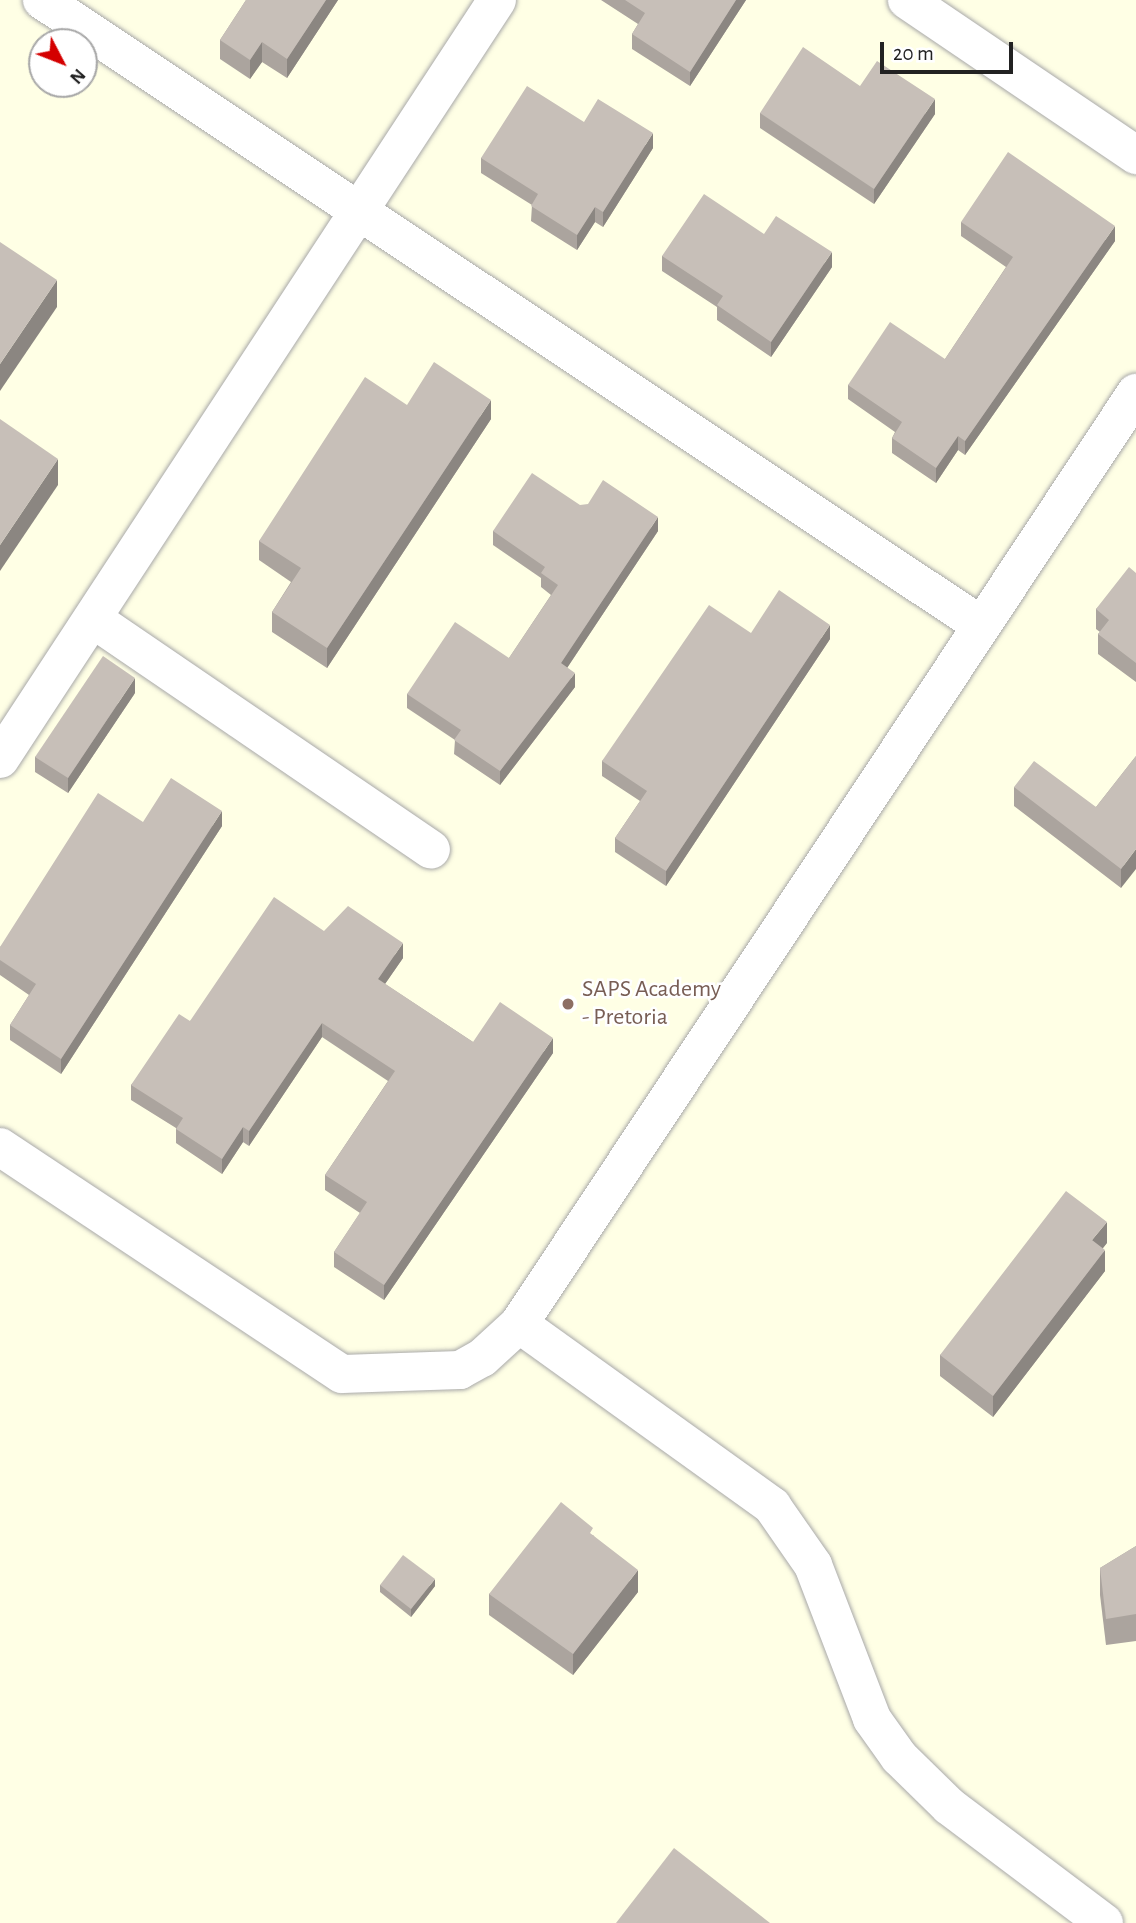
<!DOCTYPE html>
<style>
body{margin:0}
#map{position:relative;width:1136px;height:1923px;overflow:hidden;background:#f2efe9;font-family:"Alegreya Sans",sans-serif}
div>[style]{position:absolute}
.education>*{inset:0;background:#ffffe5}
.roads{filter:drop-shadow(0 0 2px #a9a9a9) drop-shadow(0 0 2px #a9a9a9)}
.minor>*{height:38px;margin:-19px;padding:0 19px;transform-origin:19px;border-radius:19px;background:#fff}
.wall>*{inset:0;background:#aba49e}
.shaded-wall>*{inset:0;background:#8b8681}
.building>*{inset:0;background:#c7bfb8}
.dots>*{width:19px;height:19px;translate:-50% -50%;box-sizing:border-box;border:4px solid #fff;border-radius:50%}
span{translate:-50% -50%;white-space:nowrap;text-align:center;line-height:1.15;-webkit-text-stroke:5px #fff;paint-order:stroke}
.education-label{font-size:24px;color:#785e54}
.left{translate:0 -50%;text-align:left}
.north{position:absolute;left:28px;top:28px;width:70px;height:70px;box-sizing:border-box;background:#fff;border:2px solid #a7a7a7;border-radius:50%;rotate:132deg;font-size:19px;font-weight:700;line-height:28px;text-align:center;color:#222}
.north::after{content:'';display:block;margin:auto;width:24px;height:32px;background:#d40000;clip-path:polygon(50% 0,100% 100%,50% 72%,0 100%)}
.scale{position:absolute;left:880px;top:42px;width:133px;height:32px;box-sizing:border-box;border:4px solid #222;border-top:0;padding-left:9px;font-size:21px;line-height:24px;white-space:nowrap;color:#222;-webkit-text-stroke:5px #fff;paint-order:stroke}
</style>
<div id="map">
<div class="education">
<i style="clip-path:polygon(evenodd,0 0,1136px 0,1136px 1923px,0 1923px,0 0,42px 42px,84px 42px,84px 84px,42px 84px,42px 42px)"></i>
</div>
<div class="roads">
<div class="minor">
<i style="left:42px;top:0;width:1126px;rotate:33.66deg"></i>
<i style="left:907px;top:0;width:277px;rotate:34.1deg"></i>
<i style="left:93px;top:619px;width:409px;rotate:34.3deg"></i>
<i style="left:0;top:759px;width:907px;rotate:-56.78deg"></i>
<i style="left:0;top:1147px;width:410px;rotate:33.6deg"></i>
<i style="left:342px;top:1374px;width:118px;rotate:-1.9deg"></i>
<i style="left:460px;top:1370px;width:25px;rotate:-29deg"></i>
<i style="left:482px;top:1358px;width:50px;rotate:-42.6deg"></i>
<i style="left:519px;top:1324px;width:1117px;rotate:-56.47deg"></i>
<i style="left:519px;top:1324px;width:312px;rotate:35.7deg"></i>
<i style="left:772px;top:1506px;width:72px;rotate:55.2deg"></i>
<i style="left:813px;top:1565px;width:165px;rotate:69deg"></i>
<i style="left:872px;top:1719px;width:47px;rotate:54.6deg"></i>
<i style="left:899px;top:1757px;width:70px;rotate:44.4deg"></i>
<i style="left:949px;top:1806px;width:194px;rotate:37deg"></i>
</div>
</div>
<div class="wall">
<i style="clip-path:polygon(246px 0,338px 0,287px 78px,262px 62px,250px 79px,220px 59px,220px 40px)"></i>
<i style="clip-path:polygon(601px 0,746px 0,690px 86px,632px 49px,632px 34px,638px 24px)"></i>
<i style="clip-path:polygon(760px 113px,935px 114px,874px 204px,760px 128px)"></i>
<i style="clip-path:polygon(584px 122px,653px 148px,603px 227px,595px 222px,577px 250px,531px 221px,532px 205px,481px 173px,481px 158px)"></i>
<i style="clip-path:polygon(961px 222px,1115px 241px,965px 455px,958px 450px,936px 483px,892px 453px,892px 438px,895px 432px,848px 399px,848px 385px,945px 359px,1006px 267px,961px 236px)"></i>
<i style="clip-path:polygon(764px 234px,832px 267px,771px 357px,717px 320px,717px 307px,662px 271px,662px 256px)"></i>
<i style="clip-path:polygon(407px 405px,491px 419px,327px 668px,272px 632px,272px 612px,291px 582px,259px 560px,259px 541px)"></i>
<i style="clip-path:polygon(580px 505px,658px 531px,567px 668px,575px 687px,500px 785px,454px 754px,455px 740px,407px 708px,407px 694px,509px 658px,551px 595px,541px 587px,541px 578px,493px 545px,493px 531px)"></i>
<i style="clip-path:polygon(1136px 573px,1136px 682px,1098px 654px,1098px 634px,1100px 632px,1096px 629px,1096px 609px)"></i>
<i style="clip-path:polygon(751px 633px,830px 639px,666px 886px,615px 852px,615px 838px,640px 801px,602px 776px,602px 761px)"></i>
<i style="clip-path:polygon(135px 693px,68px 793px,35px 772px,35px 757px)"></i>
<i style="clip-path:polygon(1136px 756px,1121px 888px,1014px 806px,1014px 787px,1096px 807px)"></i>
<i style="clip-path:polygon(143px 822px,222px 826px,61px 1074px,10px 1040px,10px 1025px,29px 995px,0 975px,0 947px)"></i>
<i style="clip-path:polygon(324px 931px,403px 958px,385px 984px,473px 1042px,553px 1053px,384px 1300px,334px 1267px,334px 1252px,360px 1213px,325px 1190px,325px 1175px,388px 1081px,322px 1037px,249px 1146px,243px 1142px,222px 1174px,176px 1143px,176px 1128px,131px 1100px,131px 1085px,190px 1021px)"></i>
<i style="clip-path:polygon(1107px 1243px,1103px 1248px,1105px 1271px,993px 1417px,940px 1376px,940px 1355px)"></i>
<i style="clip-path:polygon(593px 1535px,638px 1592px,573px 1675px,489px 1615px,489px 1594px)"></i>
<i style="clip-path:polygon(1136px 1546px,1136px 1641px,1106px 1645px,1100px 1595px,1100px 1568px)"></i>
<i style="clip-path:polygon(380px 1585px,435px 1586px,411px 1617px,380px 1592px)"></i>
</div>
<div class="shaded-wall">
<i style="clip-path:polygon(326px 0,338px 0,287px 78px,287px 59px)"></i>
<i style="clip-path:polygon(736px 0,746px 0,690px 86px,690px 72px)"></i>
<i style="clip-path:polygon(262px 42px,262px 62px,250px 79px,250px 60px)"></i>
<i style="clip-path:polygon(935px 99px,935px 114px,874px 204px,874px 189px)"></i>
<i style="clip-path:polygon(653px 133px,653px 148px,603px 227px,603px 212px)"></i>
<i style="clip-path:polygon(595px 207px,595px 222px,577px 250px,577px 235px)"></i>
<i style="clip-path:polygon(1115px 226px,1115px 241px,965px 455px,965px 441px)"></i>
<i style="clip-path:polygon(832px 252px,832px 267px,771px 357px,771px 342px)"></i>
<i style="clip-path:polygon(57px 280px,57px 307px,0 391px,0 364px)"></i>
<i style="clip-path:polygon(491px 400px,491px 419px,327px 668px,327px 648px)"></i>
<i style="clip-path:polygon(958px 436px,958px 450px,936px 483px,936px 468px)"></i>
<i style="clip-path:polygon(58px 459px,58px 485px,0 571px,0 545px)"></i>
<i style="clip-path:polygon(658px 517px,658px 531px,561px 677px,561px 663px)"></i>
<i style="clip-path:polygon(830px 625px,830px 639px,666px 886px,666px 871px)"></i>
<i style="clip-path:polygon(575px 673px,575px 687px,500px 785px,500px 771px)"></i>
<i style="clip-path:polygon(135px 678px,135px 693px,68px 793px,68px 778px)"></i>
<i style="clip-path:polygon(222px 811px,222px 826px,61px 1074px,61px 1059px)"></i>
<i style="clip-path:polygon(1136px 849px,1136px 869px,1121px 888px,1121px 869px)"></i>
<i style="clip-path:polygon(403px 943px,403px 958px,378px 994px,378px 979px)"></i>
<i style="clip-path:polygon(322px 1023px,322px 1037px,249px 1146px,249px 1131px)"></i>
<i style="clip-path:polygon(553px 1038px,553px 1053px,384px 1300px,384px 1285px)"></i>
<i style="clip-path:polygon(243px 1127px,243px 1142px,222px 1174px,222px 1159px)"></i>
<i style="clip-path:polygon(1107px 1222px,1107px 1243px,1092px 1261px,1092px 1240px)"></i>
<i style="clip-path:polygon(1105px 1250px,1105px 1271px,993px 1417px,993px 1396px)"></i>
<i style="clip-path:polygon(638px 1570px,638px 1592px,573px 1675px,573px 1654px)"></i>
<i style="clip-path:polygon(435px 1579px,435px 1586px,411px 1617px,411px 1609px)"></i>
</div>
<div class="building">
<i style="clip-path:polygon(246px 0,326px 0,287px 59px,262px 42px,250px 60px,220px 40px)"></i>
<i style="clip-path:polygon(625px 0,736px 0,690px 72px,632px 34px,645px 13px)"></i>
<i style="clip-path:polygon(803px 47px,860px 86px,877px 61px,935px 99px,874px 189px,760px 113px)"></i>
<i style="clip-path:polygon(527px 86px,584px 122px,598px 99px,653px 133px,603px 212px,595px 207px,577px 235px,531px 206px,538px 194px,481px 158px)"></i>
<i style="clip-path:polygon(1008px 152px,1115px 226px,965px 441px,958px 436px,936px 468px,892px 438px,902px 422px,848px 385px,890px 322px,945px 359px,1013px 257px,961px 222px)"></i>
<i style="clip-path:polygon(704px 194px,764px 234px,776px 216px,832px 252px,771px 342px,717px 305px,723px 296px,662px 256px)"></i>
<i style="clip-path:polygon(0 242px,57px 280px,0 364px)"></i>
<i style="clip-path:polygon(434px 362px,491px 400px,327px 648px,272px 612px,301px 568px,259px 541px,365px 377px,407px 405px)"></i>
<i style="clip-path:polygon(0 419px,58px 459px,0 545px)"></i>
<i style="clip-path:polygon(532px 473px,580px 505px,588px 504px,603px 480px,658px 517px,561px 663px,575px 673px,500px 771px,454px 740px,461px 730px,407px 694px,455px 622px,509px 658px,558px 585px,541px 573px,545px 567px,493px 531px)"></i>
<i style="clip-path:polygon(1129px 567px,1136px 573px,1136px 663px,1098px 634px,1109px 620px,1096px 609px)"></i>
<i style="clip-path:polygon(779px 590px,830px 625px,666px 871px,615px 838px,647px 791px,602px 761px,709px 605px,751px 633px)"></i>
<i style="clip-path:polygon(103px 656px,135px 678px,68px 778px,35px 757px)"></i>
<i style="clip-path:polygon(1136px 756px,1136px 849px,1121px 869px,1014px 787px,1034px 761px,1096px 807px)"></i>
<i style="clip-path:polygon(171px 778px,222px 811px,61px 1059px,10px 1025px,36px 984px,0 960px,0 947px,98px 793px,143px 822px)"></i>
<i style="clip-path:polygon(274px 897px,324px 931px,348px 906px,403px 943px,378px 979px,473px 1042px,500px 1002px,553px 1038px,384px 1285px,334px 1252px,367px 1202px,325px 1175px,395px 1071px,322px 1023px,249px 1131px,243px 1127px,222px 1159px,176px 1129px,183px 1118px,131px 1085px,179px 1014px,190px 1021px)"></i>
<i style="clip-path:polygon(1066px 1191px,1107px 1222px,1092px 1240px,1105px 1250px,993px 1396px,940px 1355px)"></i>
<i style="clip-path:polygon(561px 1502px,593px 1528px,590px 1533px,638px 1570px,573px 1654px,489px 1594px)"></i>
<i style="clip-path:polygon(1136px 1546px,1136px 1614px,1106px 1619px,1100px 1568px)"></i>
<i style="clip-path:polygon(403px 1555px,435px 1579px,411px 1609px,380px 1585px)"></i>
<i style="clip-path:polygon(674px 1848px,770px 1923px,616px 1923px)"></i>
</div>
<div class="dots">
<i style="left:568px;top:1004px;background:#8d6e63"></i>
</div>
<div class="education-label">
<span class="left" style="left:582px;top:1004px">SAPS Academy<br>- Pretoria</span>
</div>
<div class="north">N</div>
<div class="scale">20 m</div>
</div>
